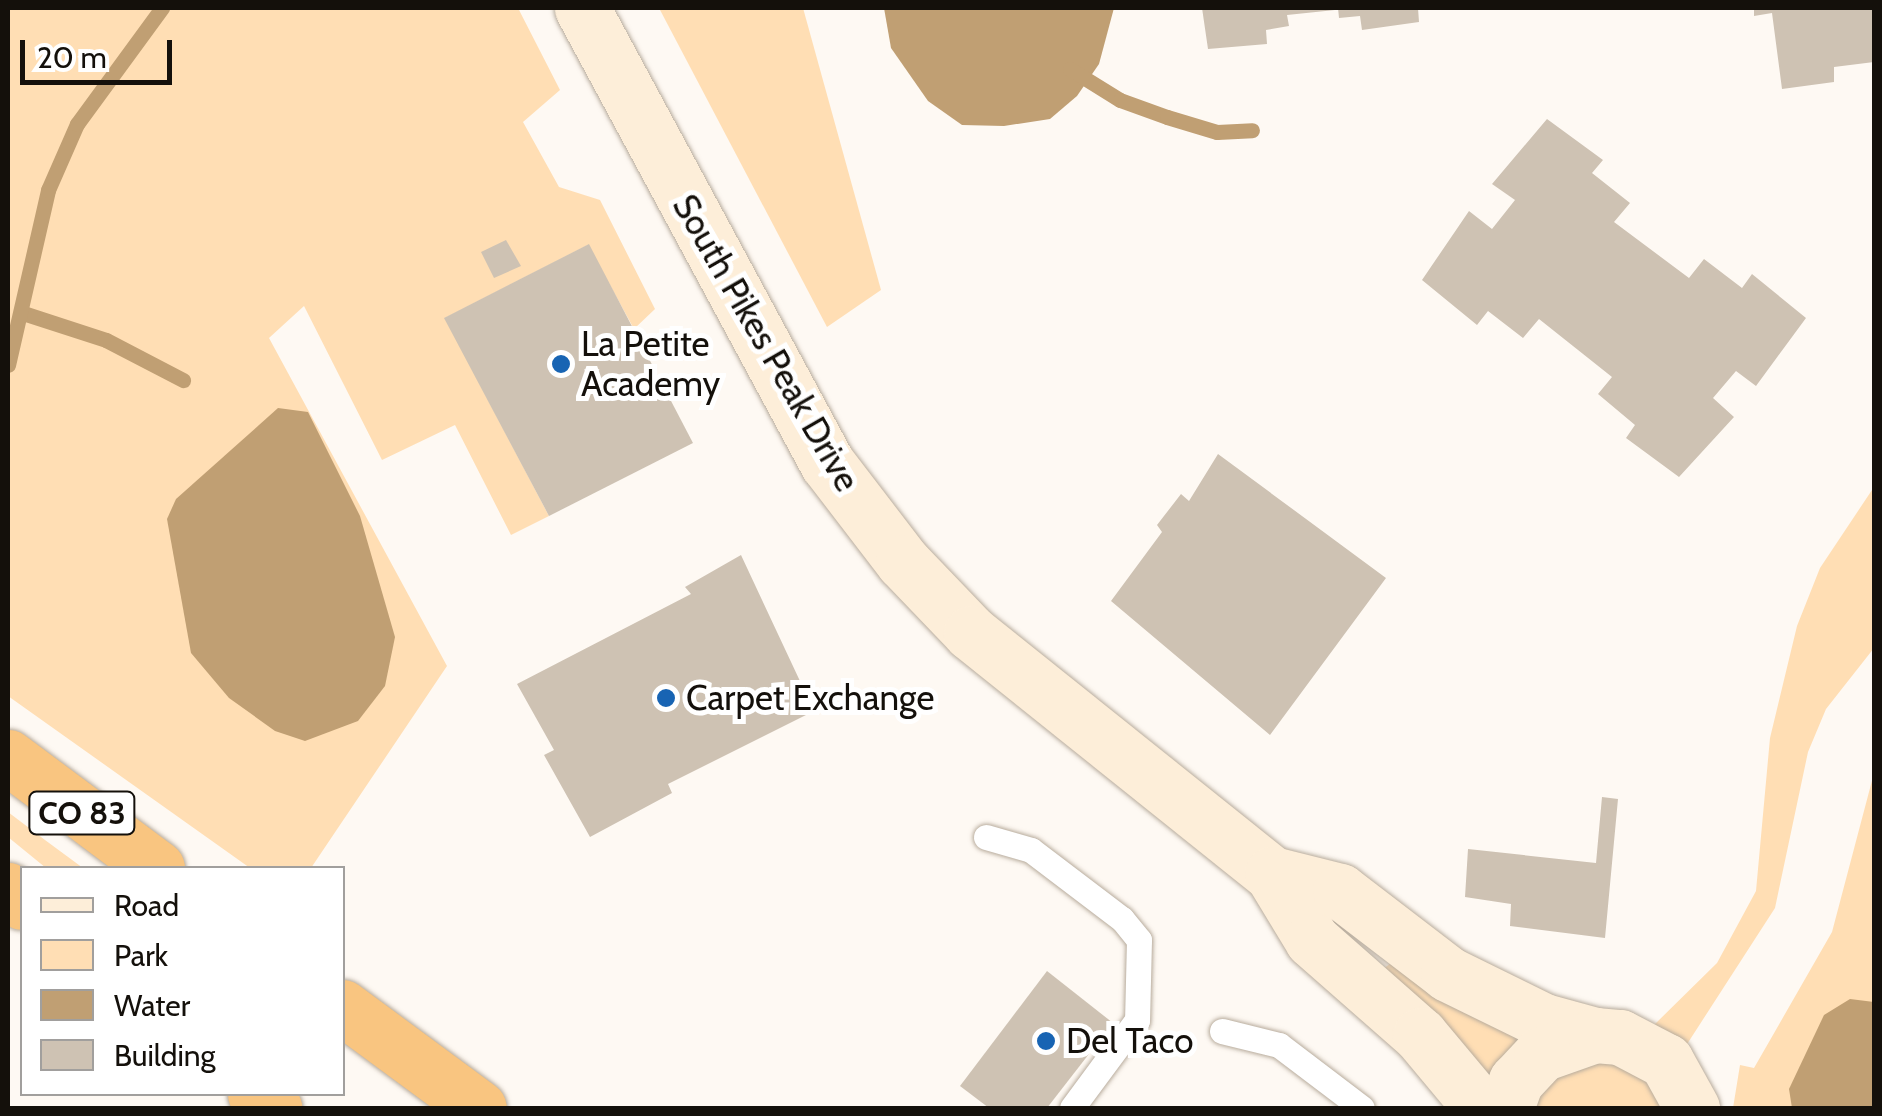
<!DOCTYPE html>
<style>
body{margin:0}
#map{position:relative;width:1882px;height:1116px;overflow:hidden;background:#fef9f3;font-family:Cabin,sans-serif}
div>[style]{position:absolute}
.green>*{inset:0;background:#ffdeb4}
.water>*{inset:0;background:#c09f73}
.stream>*{height:15px;margin:-7.5px;padding:0 7.5px;transform-origin:7.5px;border-radius:7.5px;background:#c09f73}
.building>*{inset:0;background:#cec2b3}
.roads{filter:drop-shadow(0 0 2px #b8ac9d) drop-shadow(0 0 2px #b8ac9d)}
.lane>*{height:25px;margin:-12.5px;padding:0 12.5px;transform-origin:12.5px;border-radius:12.5px;background:#fff}
.secondary>*{height:55px;margin:-27.5px;padding:0 27.5px;transform-origin:27.5px;border-radius:27.5px;background:#fdeed9}
.highway>*{height:55px;margin:-27.5px;padding:0 27.5px;transform-origin:27.5px;border-radius:27.5px;background:#f9c580}
.dots>*{width:28px;height:28px;translate:-50% -50%;box-sizing:border-box;border:5px solid #fff;border-radius:50%}
span{translate:-50% -50%;white-space:nowrap;text-align:center;line-height:1.15;-webkit-text-stroke:10px #fff;paint-order:stroke}
.shield-label span{padding:2px 8px;background:#fff;border:2px solid;border-radius:8px;-webkit-text-stroke-width:0}
.shield-label{font-size:32px;color:#14100b;font-weight:700}
.street-label{font-size:35px;color:#14100b}
.poi-label{font-size:35px;color:#14100b}
.left{translate:0 -50%;text-align:left}
.frame{position:absolute;inset:0;border:10px solid #14100b;pointer-events:none}
.legend{position:absolute;left:20px;top:866px;width:325px;height:230px;box-sizing:border-box;background:#fff;border:2px solid #a19f9d;margin:0;padding:12px 18px;list-style:none;font-size:30px;color:#14100b}
.legend li{display:flex;align-items:center;gap:20px;height:50px}
.legend b{width:50px;border:2px solid #a19f9d}
.scale{position:absolute;left:20px;top:40px;width:152px;height:45px;box-sizing:border-box;border:5px solid #14100b;border-top:0;padding-left:12px;font-size:30px;line-height:35px;white-space:nowrap;color:#14100b;-webkit-text-stroke:8px #fff;paint-order:stroke}
</style>
<div id="map">
<div class="green">
<i style="clip-path:polygon(8px 8px,518px 8px,560px 90px,523px 122px,559px 187px,600px 200px,655px 309px,634px 329px,588px 245px,445px 318px,549px 516px,511px 535px,455px 425px,382px 460px,304px 306px,269px 338px,447px 666px,311px 868px,250px 868px,8px 696px)"></i>
<i style="clip-path:polygon(659px 8px,803px 8px,881px 290px,827px 327px)"></i>
<i style="clip-path:polygon(1874px 487px,1874px 648px,1826px 709px,1808px 752px,1775px 908px,1680px 1055px,1655px 1024px,1717px 963px,1756px 891px,1770px 738px,1797px 626px,1820px 568px)"></i>
<i style="clip-path:polygon(1874px 773px,1874px 1108px,1733px 1108px,1740px 1065px,1754px 1068px,1832px 932px)"></i>
<i style="clip-path:polygon(8px 812px,45px 840px,83px 868px,46px 868px,8px 837px)"></i>
<i style="clip-path:polygon(1396px 959px,1525px 1032px,1491px 1088px,1382px 970px)"></i>
<i style="clip-path:polygon(1602px 1060px,1621px 1064px,1654px 1087px,1666px 1108px,1530px 1108px,1562px 1070px)"></i>
</div>
<div class="water">
<i style="clip-path:polygon(884px 8px,1114px 8px,1099px 64px,1077px 96px,1050px 119px,1004px 126px,962px 125px,928px 101px,891px 48px)"></i>
<i style="clip-path:polygon(278px 408px,308px 412px,360px 516px,395px 637px,385px 686px,358px 721px,305px 741px,275px 731px,229px 698px,191px 653px,167px 519px,176px 499px)"></i>
<i style="clip-path:polygon(1850px 999px,1874px 1002px,1874px 1108px,1792px 1108px,1789px 1089px,1824px 1015px)"></i>
</div>
<div class="stream">
<i style="left:1070px;top:69px;width:59px;rotate:31.8deg"></i>
<i style="left:1120px;top:100px;width:50px;rotate:19.9deg"></i>
<i style="left:1167px;top:117px;width:52px;rotate:16.7deg"></i>
<i style="left:1217px;top:132px;width:35px;rotate:-3deg"></i>
<i style="left:23px;top:313px;width:87px;rotate:18deg"></i>
<i style="left:106px;top:340px;width:87px;rotate:27.5deg"></i>
<i style="left:8px;top:365px;width:180px;rotate:-77.1deg"></i>
<i style="left:48px;top:190px;width:72px;rotate:-66.3deg"></i>
<i style="left:77px;top:124px;width:144px;rotate:-53.8deg"></i>
</div>
<div class="building">
<i style="clip-path:polygon(1202px 8px,1335px 8px,1335px 10px,1287px 15px,1289px 26px,1266px 30px,1267px 44px,1208px 49px)"></i>
<i style="clip-path:polygon(1338px 8px,1418px 8px,1419px 22px,1362px 30px,1360px 16px,1339px 18px)"></i>
<i style="clip-path:polygon(1754px 8px,1874px 8px,1874px 62px,1834px 67px,1834px 82px,1782px 89px,1772px 13px,1754px 16px)"></i>
<i style="clip-path:polygon(1547px 119px,1603px 160px,1592px 173px,1630px 203px,1614px 222px,1689px 278px,1704px 259px,1742px 288px,1752px 274px,1806px 318px,1756px 386px,1736px 371px,1713px 398px,1734px 417px,1679px 477px,1626px 438px,1635px 425px,1598px 394px,1612px 377px,1539px 319px,1523px 338px,1488px 311px,1477px 325px,1422px 280px,1469px 211px,1492px 229px,1515px 200px,1492px 184px)"></i>
<i style="clip-path:polygon(506px 240px,521px 266px,494px 278px,481px 252px)"></i>
<i style="clip-path:polygon(589px 244px,693px 443px,549px 516px,444px 318px)"></i>
<i style="clip-path:polygon(1218px 454px,1386px 578px,1270px 735px,1111px 601px,1162px 532px,1157px 525px,1181px 494px,1189px 501px)"></i>
<i style="clip-path:polygon(741px 555px,814px 711px,668px 784px,672px 793px,590px 837px,544px 755px,554px 750px,517px 684px,691px 594px,685px 587px)"></i>
<i style="clip-path:polygon(1602px 797px,1618px 799px,1605px 938px,1510px 926px,1511px 904px,1465px 897px,1468px 849px,1596px 863px)"></i>
<i style="clip-path:polygon(1047px 971px,1113px 1023px,1047px 1108px,989px 1108px,960px 1086px)"></i>
</div>
<div class="roads">
<div class="lane">
<i style="left:986px;top:837px;width:47px;rotate:16.1deg"></i>
<i style="left:1031px;top:850px;width:114px;rotate:37.2deg"></i>
<i style="left:1122px;top:919px;width:27px;rotate:51deg"></i>
<i style="left:1139px;top:940px;width:80px;rotate:91.4deg"></i>
<i style="left:1137px;top:1020px;width:109px;rotate:126.5deg"></i>
<i style="left:1222px;top:1031px;width:59px;rotate:13.8deg"></i>
<i style="left:1279px;top:1045px;width:104px;rotate:37.2deg"></i>
</div>
<div class="secondary">
<i style="left:582px;top:8px;width:517px;rotate:61.7deg"></i>
<i style="left:827px;top:463px;width:125px;rotate:52.5deg"></i>
<i style="left:903px;top:562px;width:98px;rotate:46.2deg"></i>
<i style="left:971px;top:633px;width:386px;rotate:38.7deg"></i>
<i style="left:1272px;top:874px;width:77px;rotate:58.8deg"></i>
<i style="left:1312px;top:940px;width:144px;rotate:41.3deg"></i>
<i style="left:1420px;top:1035px;width:95px;rotate:50.1deg"></i>
<i style="left:1272px;top:874px;width:70px;rotate:14deg"></i>
<i style="left:1340px;top:891px;width:136px;rotate:37.5deg"></i>
<i style="left:1448px;top:974px;width:107px;rotate:26.1deg"></i>
<i style="left:1544px;top:1021px;width:53px;rotate:15.4deg"></i>
<i style="left:1506px;top:1108px;width:29px;rotate:-70deg"></i>
<i style="left:1516px;top:1081px;width:37px;rotate:-47deg"></i>
<i style="left:1541px;top:1054px;width:57px;rotate:-19.4deg"></i>
<i style="left:1595px;top:1035px;width:25px;rotate:5deg"></i>
<i style="left:1620px;top:1037px;width:52px;rotate:27.6deg"></i>
<i style="left:1666px;top:1061px;width:54px;rotate:61deg"></i>
</div>
<div class="highway">
<i style="left:8px;top:757px;width:186px;rotate:36.7deg"></i>
<i style="left:8px;top:890px;width:18px;rotate:41deg"></i>
<i style="left:342px;top:1007px;width:170px;rotate:36.4deg"></i>
<i style="left:255px;top:1094px;width:24px;rotate:36deg"></i>
</div>
</div>
<div class="dots">
<i style="left:561px;top:364px;background:#1864b3"></i>
<i style="left:666px;top:698px;background:#1864b3"></i>
<i style="left:1046px;top:1041px;background:#1864b3"></i>
</div>
<div class="shield-label">
<span style="left:82px;top:813px">CO 83</span>
</div>
<div class="street-label">
<span style="left:766px;top:343px;rotate:60deg">South Pikes Peak Drive</span>
</div>
<div class="poi-label">
<span class="left" style="left:581px;top:364px">La Petite<br>Academy</span>
<span class="left" style="left:686px;top:698px">Carpet Exchange</span>
<span class="left" style="left:1066px;top:1041px">Del Taco</span>
</div>
<div class="frame"></div>
<ul class="legend">
<li><b style="height:12px;background:#fdeed9"></b>Road</li>
<li><b style="height:28px;background:#ffdeb4"></b>Park</li>
<li><b style="height:28px;background:#c09f73"></b>Water</li>
<li><b style="height:28px;background:#cec2b3"></b>Building</li>
</ul>
<div class="scale">20 m</div>
</div>
